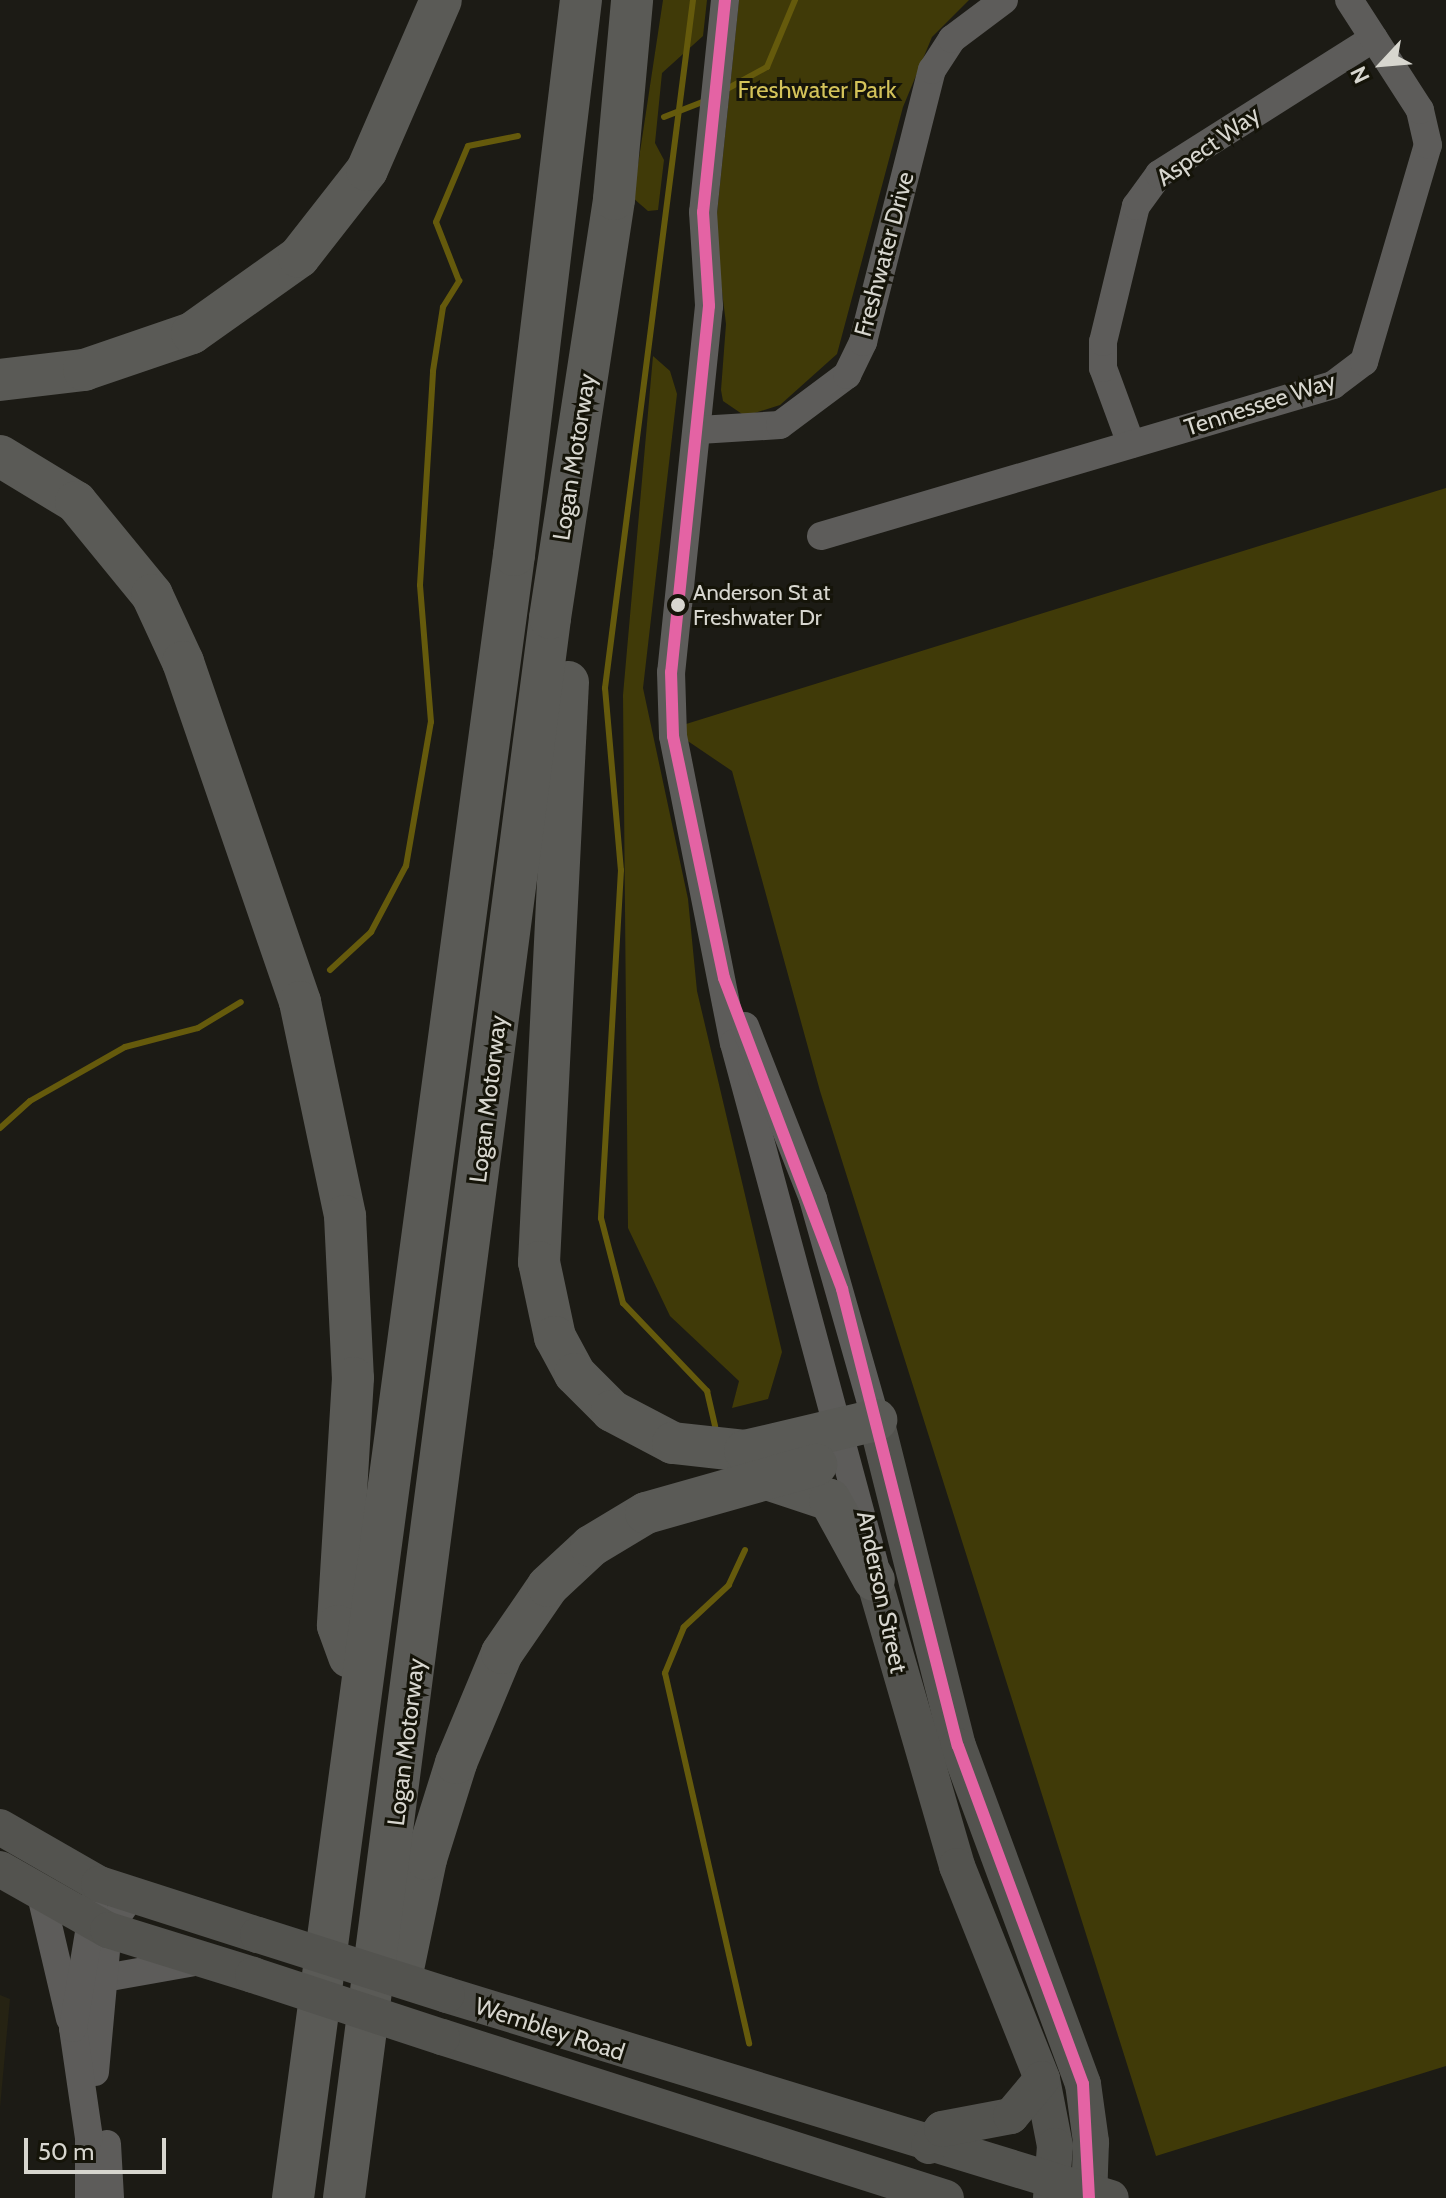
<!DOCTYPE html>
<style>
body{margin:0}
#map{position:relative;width:1446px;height:2198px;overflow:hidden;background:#1c1b15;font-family:Cabin,sans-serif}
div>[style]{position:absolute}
.built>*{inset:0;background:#262313}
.green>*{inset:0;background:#403a08}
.stream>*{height:6px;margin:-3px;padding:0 3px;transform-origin:3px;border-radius:3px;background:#655a0c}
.minor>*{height:28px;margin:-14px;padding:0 14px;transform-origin:14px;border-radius:14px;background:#5d5c5a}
.major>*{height:36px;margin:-18px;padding:0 18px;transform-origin:18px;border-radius:18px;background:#53534f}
.highway>*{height:42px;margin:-21px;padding:0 21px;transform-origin:21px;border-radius:21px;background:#5a5a56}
.major-bridge>*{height:36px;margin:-18px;padding:0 18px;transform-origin:18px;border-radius:18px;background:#53534f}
.bus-1>*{height:12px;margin:-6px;padding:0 6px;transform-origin:6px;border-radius:6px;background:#e463a4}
.dots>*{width:22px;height:22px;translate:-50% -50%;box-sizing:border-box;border:4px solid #151409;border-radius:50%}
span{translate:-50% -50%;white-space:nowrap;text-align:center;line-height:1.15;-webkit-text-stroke:6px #151409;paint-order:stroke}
.bus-label{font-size:22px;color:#d7d6cf}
.left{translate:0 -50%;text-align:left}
.park-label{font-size:24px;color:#d3c259}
.street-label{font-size:24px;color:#d7d6cf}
.north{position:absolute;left:1342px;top:24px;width:80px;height:80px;-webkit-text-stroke:6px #151409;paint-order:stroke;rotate:244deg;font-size:22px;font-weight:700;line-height:32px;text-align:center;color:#d7d6cf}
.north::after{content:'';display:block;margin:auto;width:28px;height:36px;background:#d7d6cf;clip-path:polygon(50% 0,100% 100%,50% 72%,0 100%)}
.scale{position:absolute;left:24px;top:2138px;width:142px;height:36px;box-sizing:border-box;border:4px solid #d7d6cf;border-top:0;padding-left:10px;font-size:24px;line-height:28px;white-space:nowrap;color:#d7d6cf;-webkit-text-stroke:6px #151409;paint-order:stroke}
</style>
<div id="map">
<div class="built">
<i style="clip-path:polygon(0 1995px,10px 1999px,0 2108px)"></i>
</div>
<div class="green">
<i style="clip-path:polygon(663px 0,707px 0,703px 36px,662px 73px,655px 143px,664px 160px,658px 210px,648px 211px,633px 198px)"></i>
<i style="clip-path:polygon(739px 0,969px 0,932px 37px,903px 107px,837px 354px,780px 405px,745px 416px,723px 401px,721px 390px,726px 324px,715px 233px)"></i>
<i style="clip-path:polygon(653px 356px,670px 371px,677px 394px,643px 688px,688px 899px,697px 991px,782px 1352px,768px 1399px,732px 1408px,739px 1381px,670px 1316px,628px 1228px,623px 695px)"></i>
<i style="clip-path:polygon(1446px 488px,1446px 2066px,1156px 2156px,820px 1091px,732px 771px,670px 729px)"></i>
</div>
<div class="stream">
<i style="left:693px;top:0;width:694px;rotate:97.29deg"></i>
<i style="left:605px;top:688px;width:183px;rotate:85deg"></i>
<i style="left:621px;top:870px;width:349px;rotate:93.3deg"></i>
<i style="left:601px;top:1218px;width:88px;rotate:75.5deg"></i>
<i style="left:623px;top:1303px;width:122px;rotate:46.3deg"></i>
<i style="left:707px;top:1391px;width:36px;rotate:77deg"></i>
<i style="left:725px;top:90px;width:48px;rotate:-28.7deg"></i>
<i style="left:767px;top:67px;width:73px;rotate:-67.3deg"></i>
<i style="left:664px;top:117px;width:44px;rotate:-21.3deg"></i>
<i style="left:330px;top:970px;width:56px;rotate:-42.8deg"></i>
<i style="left:371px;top:932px;width:75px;rotate:-62.1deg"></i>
<i style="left:406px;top:866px;width:146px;rotate:-80.2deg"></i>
<i style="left:431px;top:722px;width:137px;rotate:-94.6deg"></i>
<i style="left:420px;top:585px;width:214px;rotate:-86.5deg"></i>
<i style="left:433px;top:371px;width:65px;rotate:-81.1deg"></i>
<i style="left:443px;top:307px;width:31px;rotate:-58deg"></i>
<i style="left:459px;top:281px;width:63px;rotate:-111.3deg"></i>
<i style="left:436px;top:222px;width:82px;rotate:-67.2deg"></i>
<i style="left:468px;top:146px;width:51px;rotate:-11.3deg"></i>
<i style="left:0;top:1128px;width:40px;rotate:-42deg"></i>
<i style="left:30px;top:1101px;width:109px;rotate:-29.6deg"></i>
<i style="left:125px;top:1047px;width:75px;rotate:-14.6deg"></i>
<i style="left:198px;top:1028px;width:50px;rotate:-31.2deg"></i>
<i style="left:745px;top:1550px;width:38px;rotate:115deg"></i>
<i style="left:729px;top:1585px;width:62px;rotate:137deg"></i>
<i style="left:684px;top:1627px;width:50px;rotate:112.4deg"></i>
<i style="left:665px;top:1673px;width:380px;rotate:77.2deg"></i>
</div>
<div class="minor">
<i style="left:725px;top:0;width:213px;rotate:95.9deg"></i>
<i style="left:703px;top:212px;width:94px;rotate:86.3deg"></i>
<i style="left:709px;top:306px;width:368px;rotate:95.9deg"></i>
<i style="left:671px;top:672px;width:64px;rotate:88.2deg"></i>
<i style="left:673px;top:736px;width:313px;rotate:78.8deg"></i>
<i style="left:734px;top:1043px;width:539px;rotate:74.93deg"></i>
<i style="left:699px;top:430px;width:81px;rotate:-3.5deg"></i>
<i style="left:780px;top:425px;width:84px;rotate:-36.7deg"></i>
<i style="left:847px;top:375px;width:37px;rotate:-64deg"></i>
<i style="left:863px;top:342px;width:281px;rotate:-75.8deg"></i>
<i style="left:932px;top:70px;width:37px;rotate:-57deg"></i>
<i style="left:952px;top:39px;width:65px;rotate:-36.9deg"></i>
<i style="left:1131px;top:444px;width:81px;rotate:-110.2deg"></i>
<i style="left:1103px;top:368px;width:26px;rotate:-90deg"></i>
<i style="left:1103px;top:342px;width:140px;rotate:-76.4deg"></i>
<i style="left:1136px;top:206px;width:39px;rotate:-54deg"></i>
<i style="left:1159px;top:174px;width:254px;rotate:-32.3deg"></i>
<i style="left:821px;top:536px;width:534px;rotate:-16.43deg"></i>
<i style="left:1333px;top:385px;width:39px;rotate:-37deg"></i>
<i style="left:1364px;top:362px;width:226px;rotate:-73.6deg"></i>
<i style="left:1428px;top:145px;width:36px;rotate:-103deg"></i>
<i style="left:1420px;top:110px;width:131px;rotate:-122.8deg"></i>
<i style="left:745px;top:1026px;width:186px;rotate:68.5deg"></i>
<i style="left:813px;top:1199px;width:230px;rotate:74.1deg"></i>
<i style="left:40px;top:1891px;width:131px;rotate:76.8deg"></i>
<i style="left:99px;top:1979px;width:103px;rotate:-10.1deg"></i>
<i style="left:95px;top:2072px;width:143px;rotate:-84.8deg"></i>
<i style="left:108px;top:1930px;width:40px;rotate:-56deg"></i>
<i style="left:107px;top:2144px;width:54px;rotate:86.8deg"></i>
<i style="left:89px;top:2198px;width:60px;rotate:-90deg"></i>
<i style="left:89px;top:2138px;width:111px;rotate:-98.3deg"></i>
<i style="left:73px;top:2028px;width:128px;rotate:-80.5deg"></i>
</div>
<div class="major">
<i style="left:876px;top:1420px;width:336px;rotate:75.9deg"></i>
<i style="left:958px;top:1746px;width:360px;rotate:69.7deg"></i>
<i style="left:1083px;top:2084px;width:59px;rotate:82.1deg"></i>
<i style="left:1091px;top:2142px;width:56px;rotate:92deg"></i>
<i style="left:874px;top:1580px;width:298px;rotate:73.8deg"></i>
<i style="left:957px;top:1866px;width:229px;rotate:68.2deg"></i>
<i style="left:1042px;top:2079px;width:68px;rotate:79deg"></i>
<i style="left:1055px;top:2146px;width:52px;rotate:94.4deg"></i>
<i style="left:0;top:1827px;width:114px;rotate:29.9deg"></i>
<i style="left:99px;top:1884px;width:167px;rotate:17.8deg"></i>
<i style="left:0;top:1869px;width:124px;rotate:29.5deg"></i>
<i style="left:108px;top:1930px;width:152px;rotate:17.2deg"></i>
<i style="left:447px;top:1995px;width:694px;rotate:17deg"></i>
<i style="left:442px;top:2037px;width:529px;rotate:17.72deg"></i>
<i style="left:929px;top:2146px;width:21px;rotate:-53deg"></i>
<i style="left:942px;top:2129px;width:70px;rotate:-10.7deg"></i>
<i style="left:1011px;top:2116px;width:48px;rotate:-50deg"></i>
</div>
<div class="highway">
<i style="left:0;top:380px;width:85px;rotate:-6.8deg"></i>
<i style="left:84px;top:370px;width:114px;rotate:-18.9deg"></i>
<i style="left:192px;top:333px;width:131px;rotate:-35.4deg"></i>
<i style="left:299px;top:257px;width:110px;rotate:-52deg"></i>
<i style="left:367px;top:170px;width:185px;rotate:-66.5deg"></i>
<i style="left:0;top:456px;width:89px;rotate:31.2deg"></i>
<i style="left:76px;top:502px;width:120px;rotate:50.7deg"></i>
<i style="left:152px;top:595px;width:74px;rotate:65.2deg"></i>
<i style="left:183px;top:662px;width:360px;rotate:71deg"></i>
<i style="left:300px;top:1002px;width:219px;rotate:78.1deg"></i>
<i style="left:345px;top:1216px;width:162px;rotate:87.2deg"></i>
<i style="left:353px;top:1378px;width:248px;rotate:93.5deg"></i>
<i style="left:338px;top:1626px;width:33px;rotate:70deg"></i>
<i style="left:568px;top:682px;width:581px;rotate:92.86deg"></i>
<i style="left:539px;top:1262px;width:77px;rotate:78deg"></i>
<i style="left:555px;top:1337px;width:42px;rotate:61.6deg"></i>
<i style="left:575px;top:1374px;width:52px;rotate:45deg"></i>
<i style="left:612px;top:1411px;width:69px;rotate:27.7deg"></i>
<i style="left:673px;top:1443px;width:72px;rotate:6.3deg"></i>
<i style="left:745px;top:1451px;width:135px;rotate:-13.3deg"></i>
<i style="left:767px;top:1479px;width:66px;rotate:18.4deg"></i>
<i style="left:830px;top:1500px;width:91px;rotate:61.2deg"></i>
<i style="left:403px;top:1969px;width:112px;rotate:-78.2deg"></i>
<i style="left:426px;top:1859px;width:101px;rotate:-72.6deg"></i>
<i style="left:456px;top:1763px;width:119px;rotate:-67.3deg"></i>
<i style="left:502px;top:1653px;width:81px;rotate:-55.5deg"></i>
<i style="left:548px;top:1586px;width:59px;rotate:-42.9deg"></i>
<i style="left:591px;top:1546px;width:64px;rotate:-31deg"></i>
<i style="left:646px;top:1513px;width:177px;rotate:-15.8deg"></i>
<i style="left:293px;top:2198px;width:1658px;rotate:-82.34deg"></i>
<i style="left:514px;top:555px;width:559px;rotate:-83.12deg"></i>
<i style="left:344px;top:2198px;width:1593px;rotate:-82.57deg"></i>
<i style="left:550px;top:618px;width:424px;rotate:-81.3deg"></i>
<i style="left:614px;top:199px;width:200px;rotate:-84.8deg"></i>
</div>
<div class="major-bridge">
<i style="left:258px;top:1935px;width:198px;rotate:17.6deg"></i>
<i style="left:253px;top:1975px;width:199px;rotate:18.2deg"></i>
</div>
<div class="bus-1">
<i style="left:725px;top:0;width:213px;rotate:95.9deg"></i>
<i style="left:703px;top:212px;width:94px;rotate:86.3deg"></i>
<i style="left:709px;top:306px;width:368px;rotate:95.9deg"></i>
<i style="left:671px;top:672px;width:64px;rotate:88.2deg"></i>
<i style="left:673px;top:736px;width:247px;rotate:78.1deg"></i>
<i style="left:724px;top:978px;width:333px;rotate:69.2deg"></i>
<i style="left:842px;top:1289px;width:471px;rotate:75.8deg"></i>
<i style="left:958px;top:1746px;width:360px;rotate:69.7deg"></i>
<i style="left:1083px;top:2084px;width:114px;rotate:87deg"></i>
</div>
<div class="dots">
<i style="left:678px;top:605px;background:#d7d6cf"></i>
</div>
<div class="bus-label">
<span class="left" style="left:693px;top:605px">Anderson St at<br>Freshwater Dr</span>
</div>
<div class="park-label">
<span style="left:817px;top:90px">Freshwater Park</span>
</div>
<div class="street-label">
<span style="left:1208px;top:146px;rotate:-35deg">Aspect Way</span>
<span style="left:884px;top:254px;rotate:-75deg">Freshwater Drive</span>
<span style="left:1260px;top:404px;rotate:-18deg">Tennessee Way</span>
<span style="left:574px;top:457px;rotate:-81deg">Logan Motorway</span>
<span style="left:488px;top:1099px;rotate:-83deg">Logan Motorway</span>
<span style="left:882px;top:1592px;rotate:78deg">Anderson Street</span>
<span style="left:406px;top:1742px;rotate:-83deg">Logan Motorway</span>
<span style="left:550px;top:2029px;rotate:18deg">Wembley Road</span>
</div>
<div class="north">N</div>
<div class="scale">50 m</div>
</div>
